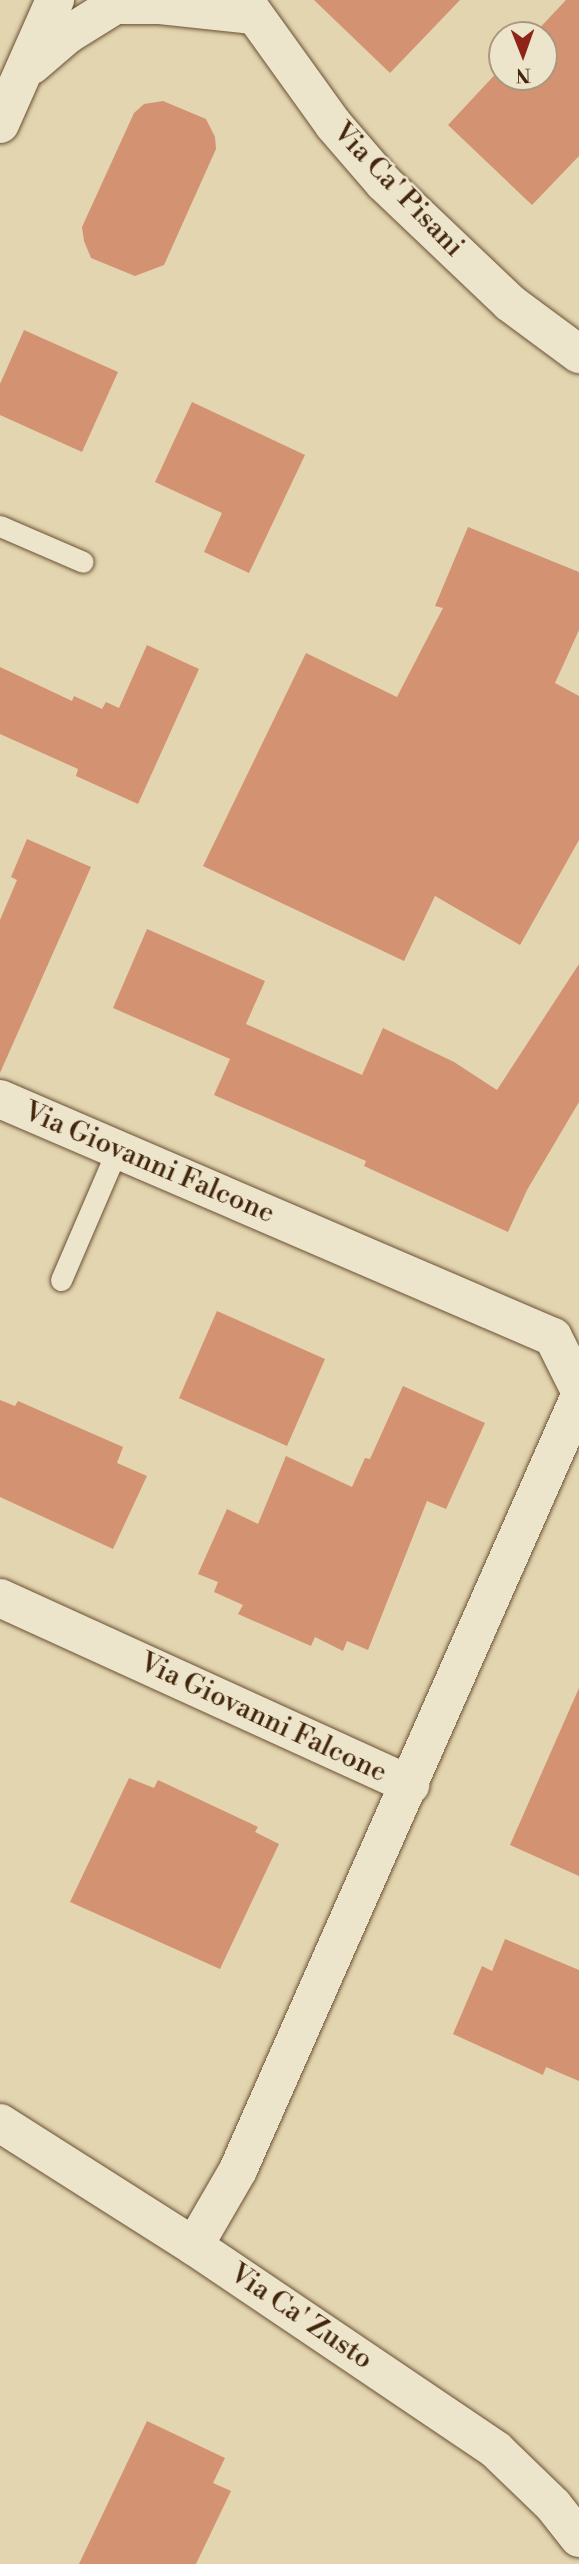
<!DOCTYPE html>
<style>
body{margin:0}
#map{position:relative;width:579px;height:2564px;overflow:hidden;background:#e3d5b0;font-family:"Libre Bodoni",serif}
div>[style]{position:absolute}
[style*='--x']{left:calc(var(--x)*1px);top:calc(var(--y)*1px);width:calc(var(--w)*1px);rotate:calc(var(--a)*1deg)}
.building>*{inset:0;background:#d39272}
.roads{filter:drop-shadow(0 0 2px #6a5134) drop-shadow(0 0 2px #6a5134)}
.lane>*{height:21px;margin:-10.5px;padding:0 10.5px;transform-origin:10.5px;border-radius:10.5px;background:#ede4cc}
.street>*{height:38px;margin:-19px;padding:0 19px;transform-origin:19px;border-radius:19px;background:#ede4cc}
.secondary>*{height:38px;margin:-19px;padding:0 19px;transform-origin:19px;border-radius:19px;background:#ede4cc}
span{translate:-50% -50%;white-space:nowrap;text-align:center;line-height:1.15;-webkit-text-stroke:5px #ede4cc;paint-order:stroke}
.street-label{font-size:28px;color:#42250a}
.north{position:absolute;left:488px;top:21px;width:70px;height:70px;box-sizing:border-box;background:#ede4cc;border:2px solid #a9987e;border-radius:50%;rotate:179deg;font-size:19px;font-weight:700;line-height:28px;text-align:center;color:#42250a}
.north::after{content:'';display:block;margin:auto;width:24px;height:32px;background:#8f2418;clip-path:polygon(50% 0,100% 100%,50% 72%,0 100%)}
</style>
<div id="map">
<div class="building">
<i style="clip-path:polygon(314px 0,460px 0,390px 73px)"></i>
<i style="clip-path:polygon(566px 0,579px 0,579px 156px,532px 205px,448px 125px,502px 67px,502px 77px,544px 77px,544px 35px,533px 35px)"></i>
<i style="clip-path:polygon(163px 101px,206px 119px,215px 137px,216px 149px,164px 265px,135px 276px,91px 258px,84px 241px,82px 227px,134px 113px,144px 104px)"></i>
<i style="clip-path:polygon(24px 330px,118px 372px,82px 452px,0 415px,0 384px)"></i>
<i style="clip-path:polygon(192px 402px,305px 455px,249px 573px,204px 552px,222px 513px,155px 482px)"></i>
<i style="clip-path:polygon(468px 527px,579px 572px,579px 630px,555px 683px,579px 696px,579px 840px,520px 945px,435px 896px,404px 961px,203px 866px,306px 653px,397px 697px,443px 608px,435px 606px)"></i>
<i style="clip-path:polygon(147px 645px,199px 669px,138px 804px,76px 776px,78px 769px,0 734px,0 667px,72px 701px,74px 696px,102px 709px,106px 702px,119px 708px)"></i>
<i style="clip-path:polygon(27px 839px,91px 867px,0 1073px,0 920px,17px 880px,11px 877px)"></i>
<i style="clip-path:polygon(147px 929px,265px 981px,246px 1024px,362px 1075px,383px 1028px,454px 1062px,497px 1090px,579px 964px,579px 1102px,527px 1190px,508px 1232px,364px 1166px,366px 1161px,214px 1095px,230px 1059px,113px 1008px)"></i>
<i style="clip-path:polygon(217px 1311px,325px 1359px,287px 1446px,179px 1398px)"></i>
<i style="clip-path:polygon(403px 1386px,485px 1423px,446px 1509px,427px 1501px,368px 1650px,347px 1641px,343px 1651px,315px 1637px,311px 1646px,238px 1614px,243px 1605px,214px 1592px,218px 1582px,198px 1574px,227px 1509px,258px 1524px,286px 1456px,352px 1487px,365px 1458px,370px 1459px)"></i>
<i style="clip-path:polygon(0 1400px,15px 1406px,18px 1401px,123px 1447px,117px 1463px,147px 1476px,113px 1549px,0 1497px)"></i>
<i style="clip-path:polygon(579px 1688px,579px 1876px,510px 1845px)"></i>
<i style="clip-path:polygon(129px 1778px,154px 1788px,158px 1780px,258px 1827px,255px 1832px,279px 1844px,220px 1969px,70px 1902px)"></i>
<i style="clip-path:polygon(505px 1939px,579px 1970px,579px 2081px,546px 2067px,543px 2075px,453px 2034px,482px 1966px,492px 1971px)"></i>
<i style="clip-path:polygon(147px 2421px,225px 2458px,213px 2483px,231px 2491px,196px 2564px,79px 2564px)"></i>
</div>
<div class="roads">
<div class="lane">
<i style="--x:0;--y:526;--w:90;--a:23.4"></i>
<i style="--x:61;--y:1280;--w:142;--a:-66.7"></i>
</div>
<div class="street">
<i style="--x:117;--y:5;--w:43;--a:0"></i>
<i style="--x:160;--y:5;--w:94;--a:6.1"></i>
<i style="--x:32;--y:65;--w:46;--a:-40.6"></i>
<i style="--x:67;--y:35;--w:66;--a:-32"></i>
<i style="--x:0;--y:124;--w:136;--a:-66.1"></i>
<i style="--x:0;--y:1099;--w:602;--a:23.29"></i>
<i style="--x:553;--y:1337;--w:58;--a:63.4"></i>
<i style="--x:0;--y:1598;--w:451;--a:24.5"></i>
<i style="--x:0;--y:2123;--w:230;--a:32.4"></i>
<i style="--x:194;--y:2246;--w:364;--a:34"></i>
<i style="--x:496;--y:2450;--w:79;--a:44"></i>
<i style="--x:553;--y:2505;--w:42;--a:51.8"></i>
<i style="--x:194;--y:2246;--w:88;--a:-59.9"></i>
<i style="--x:238;--y:2170;--w:844;--a:-66.17"></i>
</div>
<div class="secondary">
<i style="--x:244;--y:0;--w:153;--a:54.3"></i>
<i style="--x:333;--y:124;--w:78;--a:49.2"></i>
<i style="--x:384;--y:183;--w:174;--a:43.6"></i>
<i style="--x:510;--y:303;--w:86;--a:36.5"></i>
</div>
</div>
<div class="street-label">
<span style="left:398px;top:190px;rotate:46deg">Via Ca' Pisani</span>
<span style="left:149px;top:1163px;rotate:23deg">Via Giovanni Falcone</span>
<span style="left:263px;top:1718px;rotate:25deg">Via Giovanni Falcone</span>
<span style="left:301px;top:2317px;rotate:34deg">Via Ca' Zusto</span>
</div>
<div class="north">N</div>
</div>
